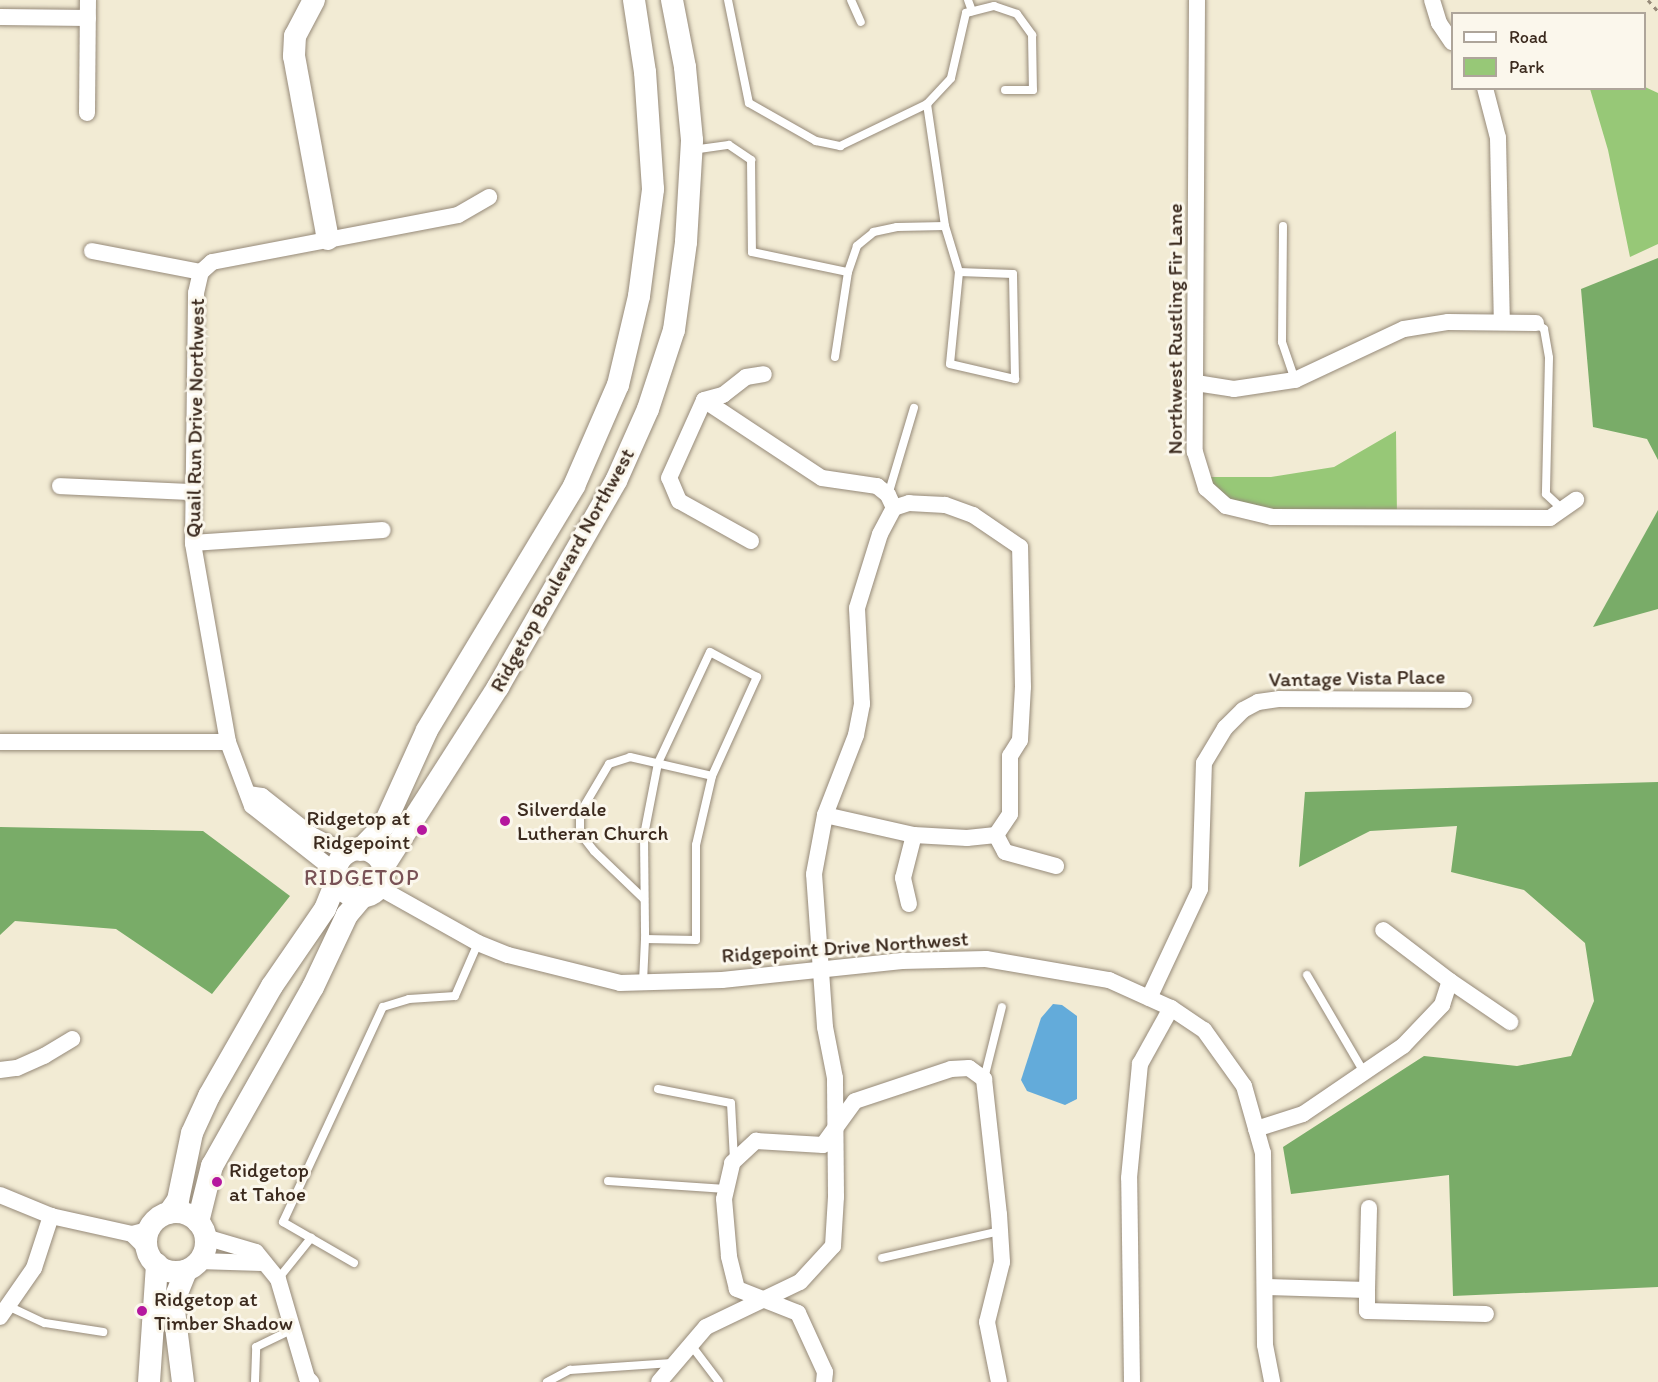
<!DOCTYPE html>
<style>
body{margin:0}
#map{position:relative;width:1658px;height:1382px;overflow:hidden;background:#f2ebd4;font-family:Itim,sans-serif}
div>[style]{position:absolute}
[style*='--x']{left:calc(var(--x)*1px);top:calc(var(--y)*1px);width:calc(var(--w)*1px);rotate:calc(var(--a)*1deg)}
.green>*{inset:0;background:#97c877}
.forest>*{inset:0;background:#79ac68}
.water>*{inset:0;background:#63abda}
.path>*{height:3px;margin-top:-1.5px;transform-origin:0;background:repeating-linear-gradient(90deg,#968a79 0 4.5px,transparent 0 9px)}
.roads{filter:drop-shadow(0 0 2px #968a79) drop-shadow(0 0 2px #968a79)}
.lane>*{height:8px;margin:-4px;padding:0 4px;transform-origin:4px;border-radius:4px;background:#fff}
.street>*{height:16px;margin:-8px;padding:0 8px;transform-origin:8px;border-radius:8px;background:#fff}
.secondary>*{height:22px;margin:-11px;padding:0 11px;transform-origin:11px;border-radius:11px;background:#fff}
.secondary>.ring{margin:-11px;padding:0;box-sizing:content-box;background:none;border:22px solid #fff;border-radius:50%}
.dots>*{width:16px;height:16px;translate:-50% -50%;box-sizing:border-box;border:3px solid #fbf7ec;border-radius:50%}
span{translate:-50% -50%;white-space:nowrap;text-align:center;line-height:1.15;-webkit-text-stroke:6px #fbf7ec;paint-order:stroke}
.street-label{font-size:21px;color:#3b2a1e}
.poi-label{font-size:21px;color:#3b2a1e}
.left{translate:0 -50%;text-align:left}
.right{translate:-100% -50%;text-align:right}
.neighbourhood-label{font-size:22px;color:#795256;letter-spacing:1.5px}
.legend{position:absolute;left:1451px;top:12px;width:195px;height:78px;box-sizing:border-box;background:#fbf7ec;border:2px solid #aea59a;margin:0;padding:8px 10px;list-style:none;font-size:18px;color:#3b2a1e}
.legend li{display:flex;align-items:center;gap:12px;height:30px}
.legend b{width:30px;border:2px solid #aea59a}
</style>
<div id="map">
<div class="green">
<i style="clip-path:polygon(1645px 87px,1658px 93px,1658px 244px,1630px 257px,1608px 150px,1590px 89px)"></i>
<i style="clip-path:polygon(1396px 431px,1397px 517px,1241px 512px,1204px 477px,1271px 477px,1334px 467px)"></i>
</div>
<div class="forest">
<i style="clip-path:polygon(1658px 258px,1658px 460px,1647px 439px,1593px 427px,1581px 289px)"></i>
<i style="clip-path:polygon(1658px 510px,1658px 609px,1593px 627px)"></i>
<i style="clip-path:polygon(1658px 782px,1658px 1287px,1453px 1296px,1449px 1175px,1291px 1194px,1283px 1147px,1424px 1056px,1517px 1066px,1571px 1056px,1594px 1001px,1585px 943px,1524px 890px,1451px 872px,1457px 826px,1370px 831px,1299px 867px,1305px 792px)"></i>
<i style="clip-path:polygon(0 827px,203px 831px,290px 896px,212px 994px,116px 929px,15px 921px,0 935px)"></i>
</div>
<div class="water">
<i style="clip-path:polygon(1053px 1004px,1062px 1005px,1077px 1016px,1077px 1099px,1065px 1105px,1027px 1091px,1021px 1080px,1041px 1018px)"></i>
</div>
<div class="path">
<i style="--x:1648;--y:0;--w:15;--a:48"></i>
</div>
<div class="roads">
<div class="lane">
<i style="--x:728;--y:0;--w:105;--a:78.5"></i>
<i style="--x:749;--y:103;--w:77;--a:29.6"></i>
<i style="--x:816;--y:141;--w:25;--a:12"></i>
<i style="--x:840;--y:146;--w:97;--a:-25.8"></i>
<i style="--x:927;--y:104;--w:123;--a:81.6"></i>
<i style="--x:945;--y:226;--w:48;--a:178.8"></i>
<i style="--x:897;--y:227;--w:24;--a:168"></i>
<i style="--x:874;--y:232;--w:22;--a:141"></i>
<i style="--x:857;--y:246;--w:28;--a:109"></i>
<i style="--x:851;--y:0;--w:24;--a:66"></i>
<i style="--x:968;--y:0;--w:12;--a:70"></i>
<i style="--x:927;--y:104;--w:35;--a:-47"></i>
<i style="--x:951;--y:78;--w:67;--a:-77"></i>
<i style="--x:966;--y:13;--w:29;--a:-14"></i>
<i style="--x:994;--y:6;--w:24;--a:19"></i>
<i style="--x:1017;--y:14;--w:26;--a:54"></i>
<i style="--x:1032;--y:35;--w:55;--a:89"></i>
<i style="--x:1033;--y:90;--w:28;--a:180"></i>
<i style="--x:692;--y:150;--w:37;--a:-8"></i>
<i style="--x:729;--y:145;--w:27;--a:34"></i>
<i style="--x:751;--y:160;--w:92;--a:89.4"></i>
<i style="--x:752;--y:252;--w:98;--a:11.8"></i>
<i style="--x:848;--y:272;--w:86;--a:98.7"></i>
<i style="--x:945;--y:226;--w:48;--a:73.1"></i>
<i style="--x:959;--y:272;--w:92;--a:95.6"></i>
<i style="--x:950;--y:364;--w:67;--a:13"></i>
<i style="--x:1015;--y:379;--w:105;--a:-91.1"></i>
<i style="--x:1013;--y:274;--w:54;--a:-177.9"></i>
<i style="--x:1283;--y:226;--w:116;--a:90.5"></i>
<i style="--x:1282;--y:342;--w:40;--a:71.1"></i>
<i style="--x:1536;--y:323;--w:10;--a:37"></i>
<i style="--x:1544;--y:329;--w:29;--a:80"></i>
<i style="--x:1549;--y:358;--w:136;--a:91.3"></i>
<i style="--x:1546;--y:494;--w:22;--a:43"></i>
<i style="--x:888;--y:495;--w:91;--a:-73.4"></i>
<i style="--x:644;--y:899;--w:69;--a:-136.2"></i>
<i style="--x:594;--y:851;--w:23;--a:-128"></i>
<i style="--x:580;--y:833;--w:20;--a:-90"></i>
<i style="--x:580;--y:813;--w:57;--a:-59.4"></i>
<i style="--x:609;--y:764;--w:22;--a:-18"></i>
<i style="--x:630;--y:757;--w:84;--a:13"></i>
<i style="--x:1307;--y:975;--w:113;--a:59.6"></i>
<i style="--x:643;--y:982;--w:43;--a:-87.3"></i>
<i style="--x:645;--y:939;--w:51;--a:1.1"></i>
<i style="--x:696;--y:940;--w:95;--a:-90"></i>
<i style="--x:696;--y:845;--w:71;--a:-76.9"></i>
<i style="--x:712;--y:776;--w:109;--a:-65.6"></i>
<i style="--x:757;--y:677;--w:53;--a:-152"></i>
<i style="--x:710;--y:652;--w:123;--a:115.1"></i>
<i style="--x:658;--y:763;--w:73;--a:101"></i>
<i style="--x:644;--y:835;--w:104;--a:89.4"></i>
<i style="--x:984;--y:1079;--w:74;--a:-76"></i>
<i style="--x:658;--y:1089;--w:74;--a:10.9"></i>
<i style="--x:731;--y:1103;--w:57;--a:87"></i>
<i style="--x:608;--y:1181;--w:118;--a:3.9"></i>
<i style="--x:882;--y:1258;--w:121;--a:-12.9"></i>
<i style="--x:354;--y:1263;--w:82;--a:-150"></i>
<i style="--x:283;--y:1222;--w:237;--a:-65.1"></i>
<i style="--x:383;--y:1007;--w:27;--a:-17"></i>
<i style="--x:409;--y:999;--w:46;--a:-3.7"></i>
<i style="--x:455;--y:996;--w:58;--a:-66.5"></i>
<i style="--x:278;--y:1279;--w:53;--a:-51.2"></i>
<i style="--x:10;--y:1307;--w:38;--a:25"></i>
<i style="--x:45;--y:1323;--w:59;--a:8.8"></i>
<i style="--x:691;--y:1345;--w:46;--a:52.9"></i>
<i style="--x:255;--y:1382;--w:35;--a:-88"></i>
<i style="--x:256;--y:1347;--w:41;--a:-25.9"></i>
<i style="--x:547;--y:1382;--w:26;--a:-28"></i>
<i style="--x:570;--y:1370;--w:102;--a:-3.9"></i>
</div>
<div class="street">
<i style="--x:1197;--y:0;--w:452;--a:90.3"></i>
<i style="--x:1195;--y:452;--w:38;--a:73"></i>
<i style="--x:1206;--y:488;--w:27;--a:42"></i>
<i style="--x:1226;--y:506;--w:47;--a:13.4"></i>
<i style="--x:1272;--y:517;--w:278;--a:0.2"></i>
<i style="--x:1550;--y:518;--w:32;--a:-35"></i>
<i style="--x:1432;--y:0;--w:24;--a:73"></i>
<i style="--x:1439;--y:23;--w:23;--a:56"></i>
<i style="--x:0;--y:17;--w:88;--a:0.7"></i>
<i style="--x:1485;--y:88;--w:52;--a:75.4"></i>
<i style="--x:1498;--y:138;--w:184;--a:88.8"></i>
<i style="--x:87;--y:113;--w:113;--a:-89.5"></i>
<i style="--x:92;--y:251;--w:111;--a:10.9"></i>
<i style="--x:1196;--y:383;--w:38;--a:9"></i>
<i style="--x:1234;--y:389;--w:62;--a:-8.4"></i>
<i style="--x:1295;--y:380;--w:120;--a:-25.1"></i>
<i style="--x:1404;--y:329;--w:45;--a:-9"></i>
<i style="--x:1448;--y:322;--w:88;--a:0.7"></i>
<i style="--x:704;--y:400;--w:141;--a:33.5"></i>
<i style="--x:822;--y:478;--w:56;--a:8.3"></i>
<i style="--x:877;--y:486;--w:14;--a:39"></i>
<i style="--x:888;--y:495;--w:14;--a:65"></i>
<i style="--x:60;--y:486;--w:133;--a:2.6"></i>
<i style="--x:751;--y:541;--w:82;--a:-150.9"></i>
<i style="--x:679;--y:501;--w:25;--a:-113"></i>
<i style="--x:669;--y:478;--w:85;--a:-65.8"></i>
<i style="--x:704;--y:400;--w:20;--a:-15"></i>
<i style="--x:723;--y:395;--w:29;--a:-38"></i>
<i style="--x:746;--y:377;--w:18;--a:-9"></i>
<i style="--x:193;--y:543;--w:190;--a:-3.9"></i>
<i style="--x:0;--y:742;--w:228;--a:0"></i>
<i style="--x:248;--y:794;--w:14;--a:8"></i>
<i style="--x:262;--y:796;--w:61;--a:38.4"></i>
<i style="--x:310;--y:834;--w:42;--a:27.2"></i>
<i style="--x:825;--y:815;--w:91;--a:12.7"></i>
<i style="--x:914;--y:835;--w:53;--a:3.2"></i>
<i style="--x:967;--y:838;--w:29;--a:-6"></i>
<i style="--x:996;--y:835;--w:25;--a:-56"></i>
<i style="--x:1010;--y:814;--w:58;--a:-90"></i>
<i style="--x:1010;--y:756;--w:19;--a:-58"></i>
<i style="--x:1020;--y:740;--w:53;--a:-86.8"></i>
<i style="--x:1023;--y:687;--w:140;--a:-91.2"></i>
<i style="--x:1020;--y:547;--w:57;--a:-145.8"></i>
<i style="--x:973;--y:515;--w:30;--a:-160"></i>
<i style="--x:945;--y:505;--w:36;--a:-177"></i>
<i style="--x:909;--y:503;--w:16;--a:162"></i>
<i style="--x:996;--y:835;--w:19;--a:62"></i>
<i style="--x:1005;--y:852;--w:53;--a:15.4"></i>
<i style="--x:336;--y:872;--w:107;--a:-141.8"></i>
<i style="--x:252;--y:806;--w:68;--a:-110.6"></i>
<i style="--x:228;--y:742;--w:202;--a:-100"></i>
<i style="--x:193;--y:543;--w:250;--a:-89.3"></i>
<i style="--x:196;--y:293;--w:22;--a:-77"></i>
<i style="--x:201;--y:272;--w:15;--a:-42"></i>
<i style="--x:212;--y:262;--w:250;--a:-10.8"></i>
<i style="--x:458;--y:215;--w:36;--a:-30"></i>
<i style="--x:380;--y:888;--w:112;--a:29.3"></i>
<i style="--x:478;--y:943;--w:32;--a:22"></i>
<i style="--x:508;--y:955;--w:115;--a:14"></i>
<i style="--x:620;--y:983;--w:102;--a:-1.7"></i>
<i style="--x:722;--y:980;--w:181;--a:-6"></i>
<i style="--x:902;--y:961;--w:84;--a:-1.4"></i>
<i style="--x:986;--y:959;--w:125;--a:9.7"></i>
<i style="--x:1109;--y:980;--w:68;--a:24.3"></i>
<i style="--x:1171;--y:1008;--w:40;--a:34"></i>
<i style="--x:1204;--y:1030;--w:69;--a:54.5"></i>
<i style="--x:1244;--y:1086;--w:70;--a:74.2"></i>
<i style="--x:1263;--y:1153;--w:192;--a:89.4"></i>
<i style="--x:1265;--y:1345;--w:38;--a:79"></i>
<i style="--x:909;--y:904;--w:27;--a:-103"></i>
<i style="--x:903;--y:878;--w:44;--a:-75.7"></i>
<i style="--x:1450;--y:981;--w:73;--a:34.3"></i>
<i style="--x:1149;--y:998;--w:120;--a:-64.9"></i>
<i style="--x:1200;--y:889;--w:126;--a:-88.2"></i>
<i style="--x:1204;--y:763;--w:41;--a:-59"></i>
<i style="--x:1225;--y:728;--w:25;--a:-45"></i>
<i style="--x:1243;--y:710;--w:17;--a:-28"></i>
<i style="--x:1258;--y:702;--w:22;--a:-8"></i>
<i style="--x:1280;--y:699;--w:184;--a:0.3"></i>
<i style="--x:0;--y:1070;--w:17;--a:-7"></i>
<i style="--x:17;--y:1068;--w:30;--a:-24"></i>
<i style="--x:44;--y:1056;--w:33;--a:-31"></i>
<i style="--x:1256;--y:1129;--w:49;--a:-17.7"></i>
<i style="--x:1303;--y:1114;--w:121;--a:-34.2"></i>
<i style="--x:1403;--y:1046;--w:57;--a:-46.4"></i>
<i style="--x:1442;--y:1005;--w:25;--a:-72"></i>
<i style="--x:1450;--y:981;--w:84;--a:-142.7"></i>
<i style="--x:0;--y:1195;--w:55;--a:22.4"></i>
<i style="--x:51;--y:1216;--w:83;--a:12.5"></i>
<i style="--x:132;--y:1234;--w:16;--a:-14"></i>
<i style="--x:132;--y:1234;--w:21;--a:45"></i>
<i style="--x:205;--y:1237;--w:53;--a:16.4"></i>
<i style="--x:256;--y:1252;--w:35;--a:51"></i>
<i style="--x:278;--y:1279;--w:103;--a:73.7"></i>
<i style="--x:307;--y:1378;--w:6;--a:45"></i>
<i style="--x:198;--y:1261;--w:64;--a:1.8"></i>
<i style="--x:1267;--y:1287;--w:100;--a:1.7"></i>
<i style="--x:1367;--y:1290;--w:21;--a:90"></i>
<i style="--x:1367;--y:1311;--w:119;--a:1.4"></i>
<i style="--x:1367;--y:1290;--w:82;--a:-88.6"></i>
<i style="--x:0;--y:1317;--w:60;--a:-55.2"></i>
<i style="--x:34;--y:1268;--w:55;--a:-71.9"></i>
<i style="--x:659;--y:1382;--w:72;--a:-49.5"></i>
<i style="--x:706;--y:1327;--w:104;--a:-25.6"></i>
<i style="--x:800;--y:1282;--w:49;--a:-47.5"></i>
<i style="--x:833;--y:1246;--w:49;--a:-86.5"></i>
<i style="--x:836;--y:1197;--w:119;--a:-90.5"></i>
<i style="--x:835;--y:1078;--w:52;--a:-101.1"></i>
<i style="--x:825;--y:1027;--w:153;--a:-94.1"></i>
<i style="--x:814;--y:874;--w:60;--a:-79.4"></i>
<i style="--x:825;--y:815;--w:86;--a:-68.8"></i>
<i style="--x:856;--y:735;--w:32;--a:-79"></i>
<i style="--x:862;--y:704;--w:96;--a:-93"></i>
<i style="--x:857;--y:608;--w:77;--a:-72.7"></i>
<i style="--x:880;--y:534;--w:30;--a:-62"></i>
<i style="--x:824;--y:1382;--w:10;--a:-84"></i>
<i style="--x:825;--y:1372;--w:65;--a:-114.6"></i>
<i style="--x:798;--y:1313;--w:66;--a:-158.5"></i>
<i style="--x:737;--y:1289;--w:34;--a:-104"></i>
<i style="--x:729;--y:1256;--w:57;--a:-95"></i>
<i style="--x:724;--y:1199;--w:37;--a:-77"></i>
<i style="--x:732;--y:1163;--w:33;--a:-43"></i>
<i style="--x:756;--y:1141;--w:67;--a:3.4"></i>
<i style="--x:823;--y:1145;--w:54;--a:-54"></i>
<i style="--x:855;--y:1101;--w:101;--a:-18.4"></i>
<i style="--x:951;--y:1069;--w:18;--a:-3"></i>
<i style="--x:969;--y:1068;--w:19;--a:36"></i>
<i style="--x:984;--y:1079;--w:136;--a:83.7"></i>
<i style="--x:999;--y:1214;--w:48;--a:86.4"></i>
<i style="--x:1002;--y:1262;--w:62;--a:104"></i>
<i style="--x:987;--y:1322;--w:61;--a:78.7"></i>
<i style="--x:1132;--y:1382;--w:204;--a:-90.8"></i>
<i style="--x:1129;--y:1178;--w:115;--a:-84.5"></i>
<i style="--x:1140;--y:1064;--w:64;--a:-61"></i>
</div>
<div class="secondary">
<i style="--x:314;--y:0;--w:41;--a:117.8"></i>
<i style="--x:295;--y:36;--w:20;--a:93"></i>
<i style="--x:294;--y:56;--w:186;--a:79.5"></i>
<i class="ring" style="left:336px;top:849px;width:26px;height:26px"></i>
<i style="--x:360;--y:850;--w:35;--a:-46"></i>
<i style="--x:384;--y:825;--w:104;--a:-65.6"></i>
<i style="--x:427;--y:730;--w:285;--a:-58.9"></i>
<i style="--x:574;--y:486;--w:110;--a:-66.5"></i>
<i style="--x:618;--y:385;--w:91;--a:-76.7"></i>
<i style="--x:639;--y:296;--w:108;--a:-82.5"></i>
<i style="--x:653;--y:189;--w:117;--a:-93.9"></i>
<i style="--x:645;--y:72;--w:73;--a:-98.7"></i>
<i style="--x:383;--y:867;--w:214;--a:-57.4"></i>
<i style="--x:498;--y:687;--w:237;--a:-60.2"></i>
<i style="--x:616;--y:481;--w:79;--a:-66"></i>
<i style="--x:648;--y:409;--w:83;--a:-71.8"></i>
<i style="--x:674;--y:330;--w:89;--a:-82.2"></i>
<i style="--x:686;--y:242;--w:102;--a:-86.6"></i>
<i style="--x:692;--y:140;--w:73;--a:-95.5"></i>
<i style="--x:685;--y:67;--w:68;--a:-101"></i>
<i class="ring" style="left:146px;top:1212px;width:38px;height:38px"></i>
<i style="--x:169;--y:1213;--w:16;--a:-55"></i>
<i style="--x:178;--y:1200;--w:68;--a:-78.2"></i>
<i style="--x:192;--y:1133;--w:41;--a:-65.3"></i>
<i style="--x:209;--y:1096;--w:127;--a:-60.2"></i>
<i style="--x:272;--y:986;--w:93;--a:-55.5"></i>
<i style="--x:325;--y:909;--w:31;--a:-68"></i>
<i style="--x:198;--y:1222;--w:58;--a:-76"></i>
<i style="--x:212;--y:1166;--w:206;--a:-60.6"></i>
<i style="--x:313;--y:987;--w:80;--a:-64.7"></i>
<i style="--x:347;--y:915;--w:23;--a:-50"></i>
<i style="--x:149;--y:1382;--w:118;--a:-86.1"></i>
<i style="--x:183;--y:1382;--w:80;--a:-97.2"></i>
<i style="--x:173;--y:1303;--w:35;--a:-68"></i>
</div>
</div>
<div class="dots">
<i style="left:505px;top:821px;background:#b5179e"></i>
<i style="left:422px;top:830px;background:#b5179e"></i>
<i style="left:217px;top:1182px;background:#b5179e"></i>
<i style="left:142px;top:1311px;background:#b5179e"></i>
</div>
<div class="street-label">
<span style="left:1175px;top:329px;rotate:-90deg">Northwest Rustling Fir Lane</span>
<span style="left:195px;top:418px;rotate:-89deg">Quail Run Drive Northwest</span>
<span style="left:562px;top:570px;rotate:-61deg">Ridgetop Boulevard Northwest</span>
<span style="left:1357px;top:678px;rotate:-1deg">Vantage Vista Place</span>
<span style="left:845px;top:947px;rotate:-4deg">Ridgepoint Drive Northwest</span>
</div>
<div class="poi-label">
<span class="left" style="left:517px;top:821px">Silverdale<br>Lutheran Church</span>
<span class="right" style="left:410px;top:830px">Ridgetop at<br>Ridgepoint</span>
<span class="left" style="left:229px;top:1182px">Ridgetop<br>at Tahoe</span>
<span class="left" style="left:154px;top:1311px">Ridgetop at<br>Timber Shadow</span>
</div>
<div class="neighbourhood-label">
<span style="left:362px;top:878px">RIDGETOP</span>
</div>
<ul class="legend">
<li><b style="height:8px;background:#fff"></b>Road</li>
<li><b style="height:16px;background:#97c877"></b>Park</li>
</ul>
</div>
